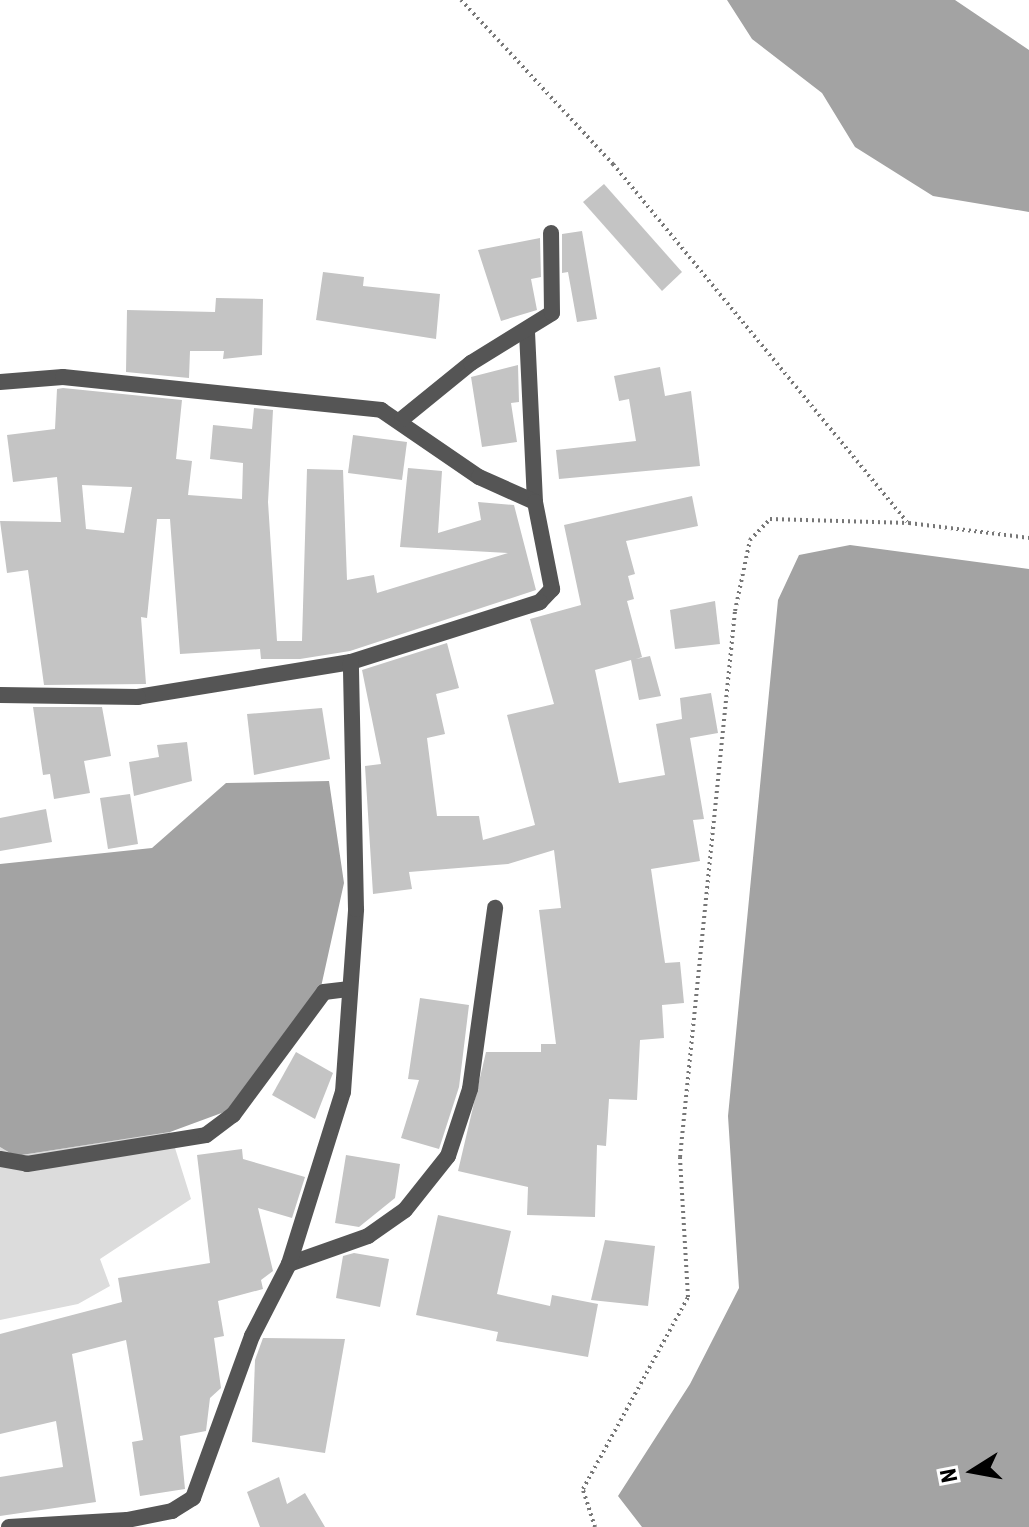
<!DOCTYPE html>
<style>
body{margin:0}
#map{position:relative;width:1029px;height:1527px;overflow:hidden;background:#fff;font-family:"Roboto Condensed",sans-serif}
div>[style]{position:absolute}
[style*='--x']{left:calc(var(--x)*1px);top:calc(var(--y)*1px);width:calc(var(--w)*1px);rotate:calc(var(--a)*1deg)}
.green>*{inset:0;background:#dcdcdc}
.water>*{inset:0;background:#a3a3a3}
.building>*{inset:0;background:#c4c4c4}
.path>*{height:4px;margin-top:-2px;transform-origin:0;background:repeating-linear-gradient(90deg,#777 0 2px,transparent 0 6px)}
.street>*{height:16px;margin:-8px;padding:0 8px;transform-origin:8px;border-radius:8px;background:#555}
span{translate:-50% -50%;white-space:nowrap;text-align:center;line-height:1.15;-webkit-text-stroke:6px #fff;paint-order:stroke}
.north{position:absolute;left:933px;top:1431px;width:80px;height:80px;-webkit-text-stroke:6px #fff;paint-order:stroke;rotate:259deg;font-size:22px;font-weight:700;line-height:32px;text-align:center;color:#000}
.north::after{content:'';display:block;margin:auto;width:28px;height:36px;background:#000;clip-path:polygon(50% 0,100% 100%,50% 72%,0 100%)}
</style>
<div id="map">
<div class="green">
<i style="clip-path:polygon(170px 1132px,191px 1199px,100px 1259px,110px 1286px,78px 1304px,0 1320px,0 1147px,15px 1156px)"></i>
</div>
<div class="water">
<i style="clip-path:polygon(727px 0,955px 0,1029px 50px,1029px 212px,933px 196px,855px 147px,822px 93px,752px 39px)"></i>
<i style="clip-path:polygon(850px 545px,1029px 569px,1029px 1527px,642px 1527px,618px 1496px,690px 1384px,739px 1288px,728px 1116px,778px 600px,799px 555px)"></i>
<i style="clip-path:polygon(329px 781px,344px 883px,321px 987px,227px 1111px,170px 1132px,15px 1156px,0 1147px,0 864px,152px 848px,226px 783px)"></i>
</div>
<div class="building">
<i style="clip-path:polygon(604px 184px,682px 272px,662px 291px,583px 202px)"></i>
<i style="clip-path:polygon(582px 231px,597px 319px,577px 322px,568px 272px,562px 273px,562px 234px)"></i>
<i style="clip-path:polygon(540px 238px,541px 277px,531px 279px,537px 310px,501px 321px,478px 250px)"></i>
<i style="clip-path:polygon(323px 272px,364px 277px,363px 286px,440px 294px,436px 339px,316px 320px)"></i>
<i style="clip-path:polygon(216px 298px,263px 299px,262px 355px,223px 359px,224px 351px,190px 351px,189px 378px,126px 372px,127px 310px,215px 312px)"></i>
<i style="clip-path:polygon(518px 365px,519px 402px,511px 403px,517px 442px,482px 447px,471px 377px)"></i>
<i style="clip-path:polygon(660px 367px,665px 396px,691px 391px,700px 466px,559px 479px,556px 450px,636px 441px,629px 399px,619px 401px,614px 376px)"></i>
<i style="clip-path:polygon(evenodd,63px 388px,182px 400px,176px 459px,192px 461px,188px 495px,242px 499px,243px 463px,210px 459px,213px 425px,252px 429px,254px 408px,273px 410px,268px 502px,277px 641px,302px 641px,307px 469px,343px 470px,347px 580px,374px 575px,377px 593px,508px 553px,400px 547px,408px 468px,442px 471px,438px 533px,481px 520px,478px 502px,514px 505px,536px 590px,350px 651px,300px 659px,261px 659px,260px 649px,180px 654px,170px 519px,157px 519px,147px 618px,141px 617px,146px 684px,44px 685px,28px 570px,7px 573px,0 521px,61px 522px,57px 477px,13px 482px,7px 435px,55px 429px,57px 389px,63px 388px,82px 485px,132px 487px,124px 533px,86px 529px,82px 485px)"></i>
<i style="clip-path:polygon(353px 435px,407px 442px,402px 480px,348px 473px)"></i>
<i style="clip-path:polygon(692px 496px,698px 526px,626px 541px,635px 574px,628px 576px,634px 599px,627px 601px,642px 657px,636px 659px,650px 656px,661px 696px,639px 700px,631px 660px,595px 670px,619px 783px,665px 775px,656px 724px,682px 719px,680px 698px,711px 693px,718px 733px,690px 738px,704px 819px,693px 820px,700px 861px,651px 869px,665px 963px,680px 962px,684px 1003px,662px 1005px,664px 1038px,640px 1040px,637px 1100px,609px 1099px,606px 1146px,597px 1145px,595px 1217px,527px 1215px,528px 1187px,458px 1171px,486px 1052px,541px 1052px,541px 1044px,556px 1044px,539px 910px,561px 908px,554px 850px,508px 864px,409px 872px,412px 889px,373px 894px,365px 766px,381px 764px,362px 670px,447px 643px,459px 688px,436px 694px,445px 734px,427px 738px,437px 816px,479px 816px,483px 840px,535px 825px,507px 715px,554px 704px,530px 619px,581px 605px,564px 525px)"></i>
<i style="clip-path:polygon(715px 601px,720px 644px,675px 649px,670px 610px)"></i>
<i style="clip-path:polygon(33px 707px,102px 707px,111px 756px,84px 761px,90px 793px,54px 799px,50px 774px,43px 775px)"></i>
<i style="clip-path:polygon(322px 708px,330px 759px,254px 775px,247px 714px)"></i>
<i style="clip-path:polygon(187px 742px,192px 781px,134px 796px,129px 762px,159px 757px,157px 745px)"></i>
<i style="clip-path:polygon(130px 794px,138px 844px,108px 849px,100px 798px)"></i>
<i style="clip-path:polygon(46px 809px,52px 842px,0 851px,0 818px)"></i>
<i style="clip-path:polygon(420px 998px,469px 1005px,459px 1087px,439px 1149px,401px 1138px,419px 1080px,408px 1079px)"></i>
<i style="clip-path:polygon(296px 1052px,333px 1073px,315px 1119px,272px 1095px)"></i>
<i style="clip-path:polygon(242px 1149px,243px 1159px,305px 1177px,292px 1218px,258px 1208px,273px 1271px,261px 1280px,263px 1289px,218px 1301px,224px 1336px,214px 1338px,221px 1388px,210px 1398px,206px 1431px,180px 1436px,185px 1489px,140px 1496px,132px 1442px,143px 1440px,126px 1340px,72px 1354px,96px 1502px,0 1516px,0 1477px,63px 1467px,56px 1421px,0 1434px,0 1334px,122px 1302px,118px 1278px,210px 1263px,197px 1155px)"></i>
<i style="clip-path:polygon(346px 1155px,400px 1164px,395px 1198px,359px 1227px,335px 1223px)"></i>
<i style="clip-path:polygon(438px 1215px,511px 1231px,497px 1294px,550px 1306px,552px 1295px,598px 1304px,588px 1357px,496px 1341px,498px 1332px,416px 1315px)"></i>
<i style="clip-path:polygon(605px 1240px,655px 1246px,648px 1306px,591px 1300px)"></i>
<i style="clip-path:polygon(354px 1253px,389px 1259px,380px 1307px,336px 1298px,343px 1256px)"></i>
<i style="clip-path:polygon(263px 1338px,345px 1339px,325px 1453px,252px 1442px,255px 1360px)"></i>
<i style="clip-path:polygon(279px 1477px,287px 1504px,305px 1493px,325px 1527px,260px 1527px,247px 1492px)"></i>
</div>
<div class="path">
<i style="--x:461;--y:0;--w:224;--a:47.2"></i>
<i style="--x:613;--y:164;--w:463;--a:50.6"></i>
<i style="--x:595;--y:1527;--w:40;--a:-108"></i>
<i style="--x:583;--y:1489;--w:219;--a:-61.3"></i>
<i style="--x:688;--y:1297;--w:140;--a:-93.3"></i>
<i style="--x:680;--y:1157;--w:549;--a:-84.25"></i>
<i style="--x:735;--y:611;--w:73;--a:-78.1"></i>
<i style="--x:750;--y:540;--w:29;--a:-46"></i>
<i style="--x:770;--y:519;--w:139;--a:1.6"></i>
<i style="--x:909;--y:523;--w:121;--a:7.1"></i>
</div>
<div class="street">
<i style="--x:527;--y:332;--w:170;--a:87.3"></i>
<i style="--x:0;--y:382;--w:63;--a:-4.5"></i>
<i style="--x:63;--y:377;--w:320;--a:5.9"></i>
<i style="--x:381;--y:410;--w:119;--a:34.4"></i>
<i style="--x:479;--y:477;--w:61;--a:24.1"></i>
<i style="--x:535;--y:502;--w:89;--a:78.9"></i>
<i style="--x:552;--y:589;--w:18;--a:133"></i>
<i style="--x:540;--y:602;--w:198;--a:162.4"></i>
<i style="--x:351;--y:662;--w:216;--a:170.7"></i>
<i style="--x:138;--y:697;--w:138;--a:-179.2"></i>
<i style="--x:402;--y:419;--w:89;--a:-39.1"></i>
<i style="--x:471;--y:363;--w:95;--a:-31.7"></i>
<i style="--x:552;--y:313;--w:80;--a:-90.7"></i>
<i style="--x:0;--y:1159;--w:27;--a:10"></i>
<i style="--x:27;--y:1164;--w:181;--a:-9.2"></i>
<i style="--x:206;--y:1135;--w:34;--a:-37"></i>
<i style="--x:233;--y:1115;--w:153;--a:-53.5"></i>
<i style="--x:324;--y:992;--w:26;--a:-7"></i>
<i style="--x:289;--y:1264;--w:84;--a:-19.5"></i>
<i style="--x:368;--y:1236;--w:45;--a:-35.1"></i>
<i style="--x:405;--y:1210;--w:69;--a:-51.5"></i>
<i style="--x:448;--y:1156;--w:71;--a:-71.8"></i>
<i style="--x:470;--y:1089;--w:183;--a:-82.1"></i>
<i style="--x:9;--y:1527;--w:118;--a:-3.4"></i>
<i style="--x:127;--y:1520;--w:46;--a:-11.3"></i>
<i style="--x:172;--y:1511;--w:25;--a:-32"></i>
<i style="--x:193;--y:1498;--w:172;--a:-70"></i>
<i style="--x:252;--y:1336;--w:81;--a:-62.8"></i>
<i style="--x:289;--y:1264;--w:180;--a:-72.6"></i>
<i style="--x:343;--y:1092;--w:183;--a:-85.9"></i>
<i style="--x:356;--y:909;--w:247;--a:-91.2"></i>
</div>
<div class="north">N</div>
</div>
